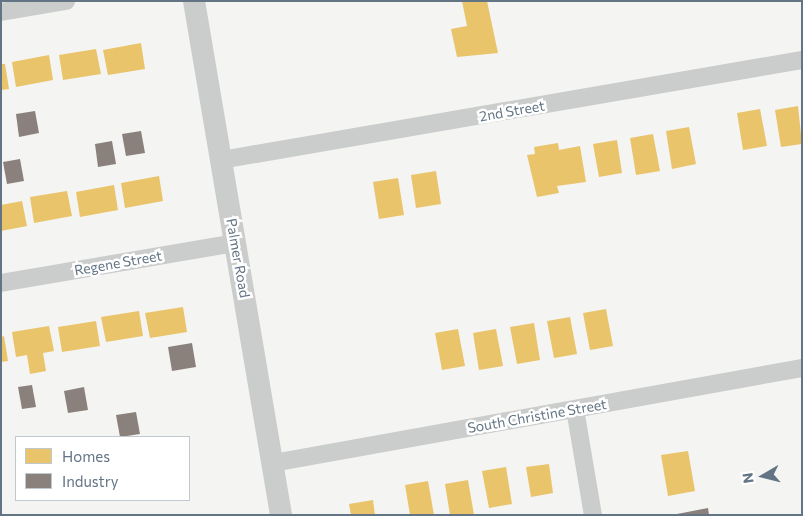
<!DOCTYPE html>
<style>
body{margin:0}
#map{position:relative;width:803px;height:516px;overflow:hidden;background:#f4f4f2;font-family:Commissioner,sans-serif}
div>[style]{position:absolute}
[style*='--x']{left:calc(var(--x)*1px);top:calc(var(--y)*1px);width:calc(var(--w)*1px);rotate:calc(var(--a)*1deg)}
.homes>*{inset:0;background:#e9c46a}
.industry>*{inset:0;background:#8a817c}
.minor>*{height:18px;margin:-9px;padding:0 9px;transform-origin:9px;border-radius:9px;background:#cbcdcd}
.tertiary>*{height:22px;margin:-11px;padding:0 11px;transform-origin:11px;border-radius:11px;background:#cbcdcd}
span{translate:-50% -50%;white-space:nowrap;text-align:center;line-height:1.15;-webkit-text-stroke:5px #fff;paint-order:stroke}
.street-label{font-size:14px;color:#637584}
.frame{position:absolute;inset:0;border:2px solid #637584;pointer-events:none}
.legend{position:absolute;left:15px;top:436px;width:175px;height:65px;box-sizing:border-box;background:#fff;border:1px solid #c1c8ce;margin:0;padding:6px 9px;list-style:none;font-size:15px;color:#637584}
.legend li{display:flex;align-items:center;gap:10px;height:25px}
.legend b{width:25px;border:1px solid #c1c8ce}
.north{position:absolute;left:738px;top:451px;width:50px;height:50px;-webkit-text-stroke:4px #fff;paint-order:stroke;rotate:262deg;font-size:14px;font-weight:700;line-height:20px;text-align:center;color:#637584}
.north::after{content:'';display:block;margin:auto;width:18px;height:22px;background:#637584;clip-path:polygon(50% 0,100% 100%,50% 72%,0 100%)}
</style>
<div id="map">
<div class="homes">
<i style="clip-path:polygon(462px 1px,487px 1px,498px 53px,457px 57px,451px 29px,467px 26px)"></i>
<i style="clip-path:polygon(141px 43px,145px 69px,108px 75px,103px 50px)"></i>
<i style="clip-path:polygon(96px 49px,101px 74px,63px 80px,59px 55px)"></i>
<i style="clip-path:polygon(49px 55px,53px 80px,16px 87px,12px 62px)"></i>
<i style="clip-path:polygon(1px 64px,5px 64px,9px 89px,1px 90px)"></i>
<i style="clip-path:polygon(798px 106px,802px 144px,781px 147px,775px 110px)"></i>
<i style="clip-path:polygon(760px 109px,767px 146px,743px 150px,737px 113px)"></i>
<i style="clip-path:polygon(689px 127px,696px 164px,672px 169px,666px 131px)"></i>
<i style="clip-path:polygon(653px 134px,660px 171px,636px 175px,630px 138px)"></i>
<i style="clip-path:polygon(617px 140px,622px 173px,599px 177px,593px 144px)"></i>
<i style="clip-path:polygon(558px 143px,559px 150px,580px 146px,586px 182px,557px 186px,559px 193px,537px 197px,527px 155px,535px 154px,534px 147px)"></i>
<i style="clip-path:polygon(436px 171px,441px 204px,416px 208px,411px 175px)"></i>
<i style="clip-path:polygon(159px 176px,163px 201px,125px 208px,121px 183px)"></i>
<i style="clip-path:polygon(398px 178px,404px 215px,379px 219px,373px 182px)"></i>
<i style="clip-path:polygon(114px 185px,118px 210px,80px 217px,76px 192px)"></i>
<i style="clip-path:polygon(67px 191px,72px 216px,34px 223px,30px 197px)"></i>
<i style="clip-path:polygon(22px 201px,27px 226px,1px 231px,1px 205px)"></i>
<i style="clip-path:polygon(183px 307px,187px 332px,150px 338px,145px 313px)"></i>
<i style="clip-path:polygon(606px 309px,613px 346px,590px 350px,583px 313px)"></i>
<i style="clip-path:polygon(139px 311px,143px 336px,106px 342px,101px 317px)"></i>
<i style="clip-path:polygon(570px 317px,577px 354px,554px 358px,547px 321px)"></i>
<i style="clip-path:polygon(96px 321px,100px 346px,62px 352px,58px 327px)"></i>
<i style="clip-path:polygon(534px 323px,540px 360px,517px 364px,510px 327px)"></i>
<i style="clip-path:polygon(49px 326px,54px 351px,43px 353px,46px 371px,30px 374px,27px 355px,16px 357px,12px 332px)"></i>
<i style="clip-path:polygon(458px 329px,465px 366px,442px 370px,435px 333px)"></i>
<i style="clip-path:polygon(496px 329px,503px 366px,479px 370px,473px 333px)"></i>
<i style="clip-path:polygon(4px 336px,8px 361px,1px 362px,1px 337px)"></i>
<i style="clip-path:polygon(688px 451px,695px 491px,668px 496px,661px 455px)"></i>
<i style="clip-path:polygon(549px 464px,553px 493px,531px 497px,526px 467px)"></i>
<i style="clip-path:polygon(506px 467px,512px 504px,489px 508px,482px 471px)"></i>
<i style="clip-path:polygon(468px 480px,474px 515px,450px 515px,445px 484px)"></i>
<i style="clip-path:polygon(428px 481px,434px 515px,410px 515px,405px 485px)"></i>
<i style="clip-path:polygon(373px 500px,375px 515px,351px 515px,349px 504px)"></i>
</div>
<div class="industry">
<i style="clip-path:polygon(35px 111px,39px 133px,19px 137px,16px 114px)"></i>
<i style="clip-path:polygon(141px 131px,145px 153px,126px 156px,122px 134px)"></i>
<i style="clip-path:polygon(112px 141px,116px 164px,98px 167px,95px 144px)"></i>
<i style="clip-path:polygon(20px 159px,24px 181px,7px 184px,3px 162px)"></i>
<i style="clip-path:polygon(192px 343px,196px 367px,172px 371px,168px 347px)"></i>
<i style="clip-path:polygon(32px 385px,36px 407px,22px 409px,18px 387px)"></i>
<i style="clip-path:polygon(84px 387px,88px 410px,68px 413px,64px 391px)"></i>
<i style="clip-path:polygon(136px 412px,140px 434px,120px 437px,116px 415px)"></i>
<i style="clip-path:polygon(708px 508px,709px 515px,677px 515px,677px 514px)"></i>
</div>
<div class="minor">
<i style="--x:1;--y:12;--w:66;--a:-9.6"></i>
<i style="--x:221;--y:160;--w:590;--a:-9.77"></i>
<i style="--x:1;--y:283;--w:237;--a:-9.7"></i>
<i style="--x:575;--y:409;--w:108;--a:80.4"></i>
<i style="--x:273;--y:463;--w:537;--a:-10.18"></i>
</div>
<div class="tertiary">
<i style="--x:194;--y:1;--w:521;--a:80.39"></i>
</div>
<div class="street-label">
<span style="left:512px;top:111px;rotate:-10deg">2nd Street</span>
<span style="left:238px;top:258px;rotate:80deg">Palmer Road</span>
<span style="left:118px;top:263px;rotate:-10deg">Regene Street</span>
<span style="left:537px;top:416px;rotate:-10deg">South Christine Street</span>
</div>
<div class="frame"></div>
<ul class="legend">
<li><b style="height:14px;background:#e9c46a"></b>Homes</li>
<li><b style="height:14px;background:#8a817c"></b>Industry</li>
</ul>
<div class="north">N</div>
</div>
